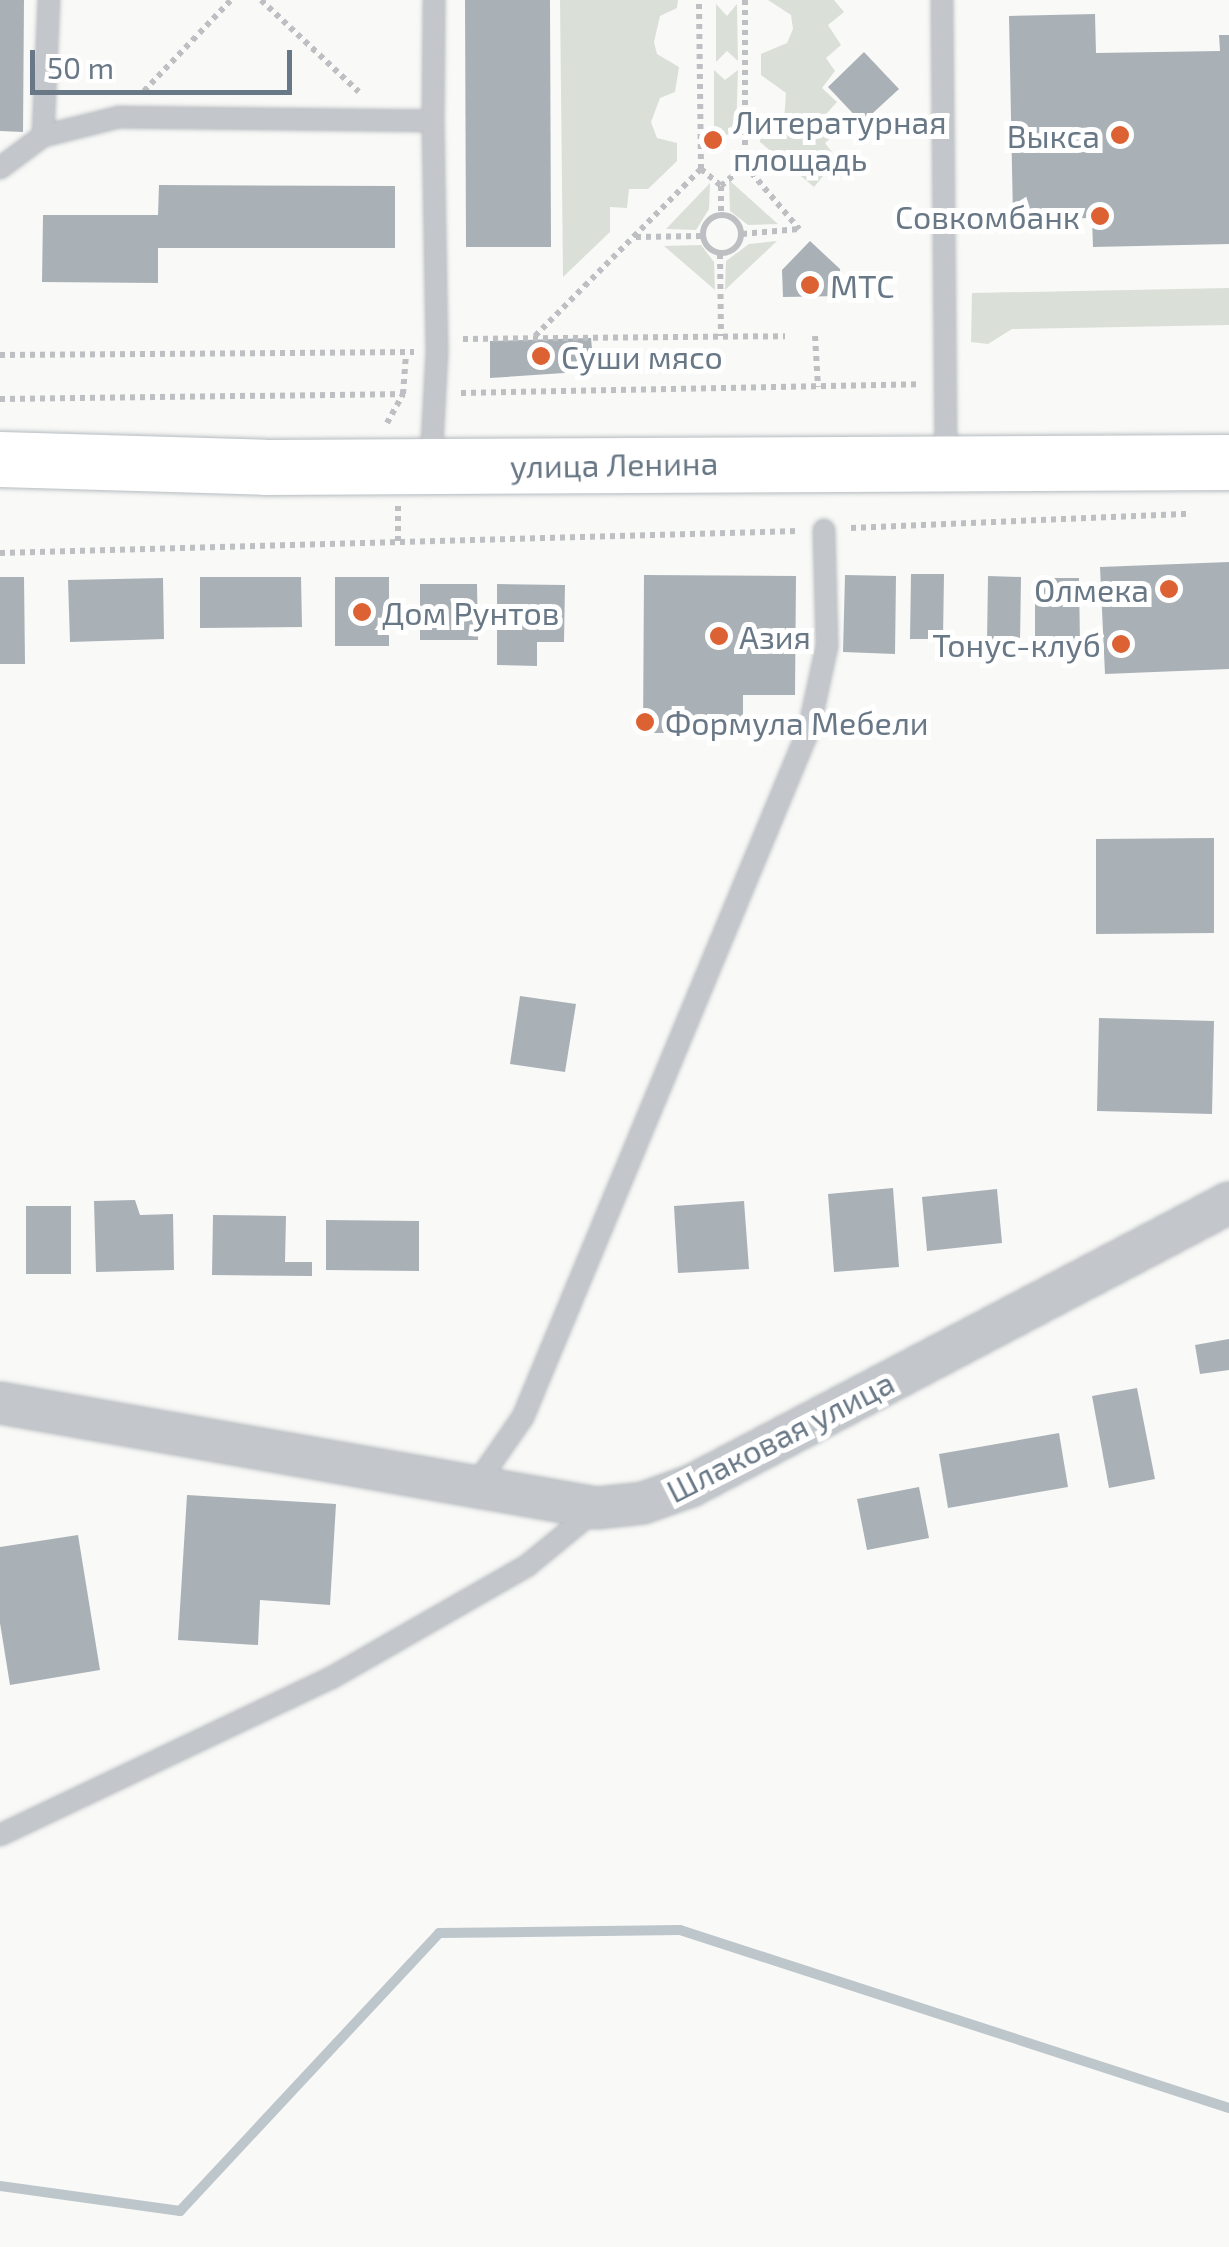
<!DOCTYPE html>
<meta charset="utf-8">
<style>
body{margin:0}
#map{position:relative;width:1229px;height:2247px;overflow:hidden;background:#f9f9f7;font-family:"Exo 2",sans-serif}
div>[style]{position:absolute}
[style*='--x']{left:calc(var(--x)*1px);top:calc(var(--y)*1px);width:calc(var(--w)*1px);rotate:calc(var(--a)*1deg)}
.green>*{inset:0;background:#dae0d8}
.stream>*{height:10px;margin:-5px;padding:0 5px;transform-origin:5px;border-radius:5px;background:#bdc6cb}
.building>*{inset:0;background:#a9b1b7}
.path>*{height:6px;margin-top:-3px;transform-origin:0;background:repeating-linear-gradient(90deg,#bdbfc2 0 5px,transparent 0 10px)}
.path>.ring{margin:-3px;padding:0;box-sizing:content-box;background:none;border:6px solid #bdbfc2;border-radius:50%}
.roads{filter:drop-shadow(0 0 2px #b7bcc0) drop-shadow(0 0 2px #b7bcc0)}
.lane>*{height:20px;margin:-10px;padding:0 10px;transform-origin:10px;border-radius:10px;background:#c3c6ca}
.street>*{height:40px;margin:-20px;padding:0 20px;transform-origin:20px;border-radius:20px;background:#c3c6ca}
.secondary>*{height:55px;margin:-27.5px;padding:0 27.5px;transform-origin:27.5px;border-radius:27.5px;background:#fff}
.dots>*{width:28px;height:28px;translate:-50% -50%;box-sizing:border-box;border:5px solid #fff;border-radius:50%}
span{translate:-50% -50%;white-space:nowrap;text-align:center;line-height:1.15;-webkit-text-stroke:10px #fff;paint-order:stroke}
.poi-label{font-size:32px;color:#697886}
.left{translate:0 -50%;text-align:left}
.right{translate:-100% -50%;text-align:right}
.street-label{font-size:32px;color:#697886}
.scale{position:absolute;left:30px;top:50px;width:262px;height:45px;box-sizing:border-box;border:5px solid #697886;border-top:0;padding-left:12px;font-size:30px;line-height:35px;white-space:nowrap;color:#697886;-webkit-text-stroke:8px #fff;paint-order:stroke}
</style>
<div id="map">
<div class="green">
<i style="clip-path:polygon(560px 0,678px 0,677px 8px,660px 16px,654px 42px,657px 54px,679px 67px,675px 92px,660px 98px,651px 122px,657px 138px,677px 143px,677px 161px,648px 189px,629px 189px,627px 208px,610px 207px,610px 232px,563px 277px)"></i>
<i style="clip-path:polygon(768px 0,834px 0,844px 12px,828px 25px,841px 45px,826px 58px,835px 71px,822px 88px,837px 102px,826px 114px,840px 130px,825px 143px,837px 159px,814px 187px,760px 142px,761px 132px,784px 121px,786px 93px,761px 75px,761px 54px,787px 43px,793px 29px,791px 15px)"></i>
<i style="clip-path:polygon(716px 4px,727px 16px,737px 4px,738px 61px,727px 51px,716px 62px)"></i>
<i style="clip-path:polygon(714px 70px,725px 80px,738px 70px,736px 135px,714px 134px)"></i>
<i style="clip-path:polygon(729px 180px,778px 224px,748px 225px,730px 211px)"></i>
<i style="clip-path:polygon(710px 183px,709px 209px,696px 230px,666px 229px)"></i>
<i style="clip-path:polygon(777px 241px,725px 290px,726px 261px,749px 244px)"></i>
<i style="clip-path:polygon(701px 245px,714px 262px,715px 290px,664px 246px)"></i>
<i style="clip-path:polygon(1229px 288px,1229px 325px,1012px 329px,988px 344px,971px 342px,972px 293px)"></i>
</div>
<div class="stream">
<i style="--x:0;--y:2186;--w:182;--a:7.9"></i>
<i style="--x:180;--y:2211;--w:380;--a:-47"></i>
<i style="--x:439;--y:1933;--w:241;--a:-0.7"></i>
<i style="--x:680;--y:1930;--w:577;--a:17.96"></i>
</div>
<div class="building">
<i style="clip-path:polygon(0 0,24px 0,23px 132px,0 131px)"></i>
<i style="clip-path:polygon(465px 0,550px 0,551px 247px,466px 247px)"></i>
<i style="clip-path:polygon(1095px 14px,1096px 53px,1220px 51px,1219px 35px,1229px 35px,1229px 244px,1093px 247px,1092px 218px,1013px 219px,1009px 16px)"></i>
<i style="clip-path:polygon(864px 52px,899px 89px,862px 123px,828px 87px)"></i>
<i style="clip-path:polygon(159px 185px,395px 186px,395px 248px,158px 248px,158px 283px,42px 282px,43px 215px,158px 215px)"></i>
<i style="clip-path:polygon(810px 241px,840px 269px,841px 296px,783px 297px,782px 270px)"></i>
<i style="clip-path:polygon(591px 338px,594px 371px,490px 378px,490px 341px)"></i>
<i style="clip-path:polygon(1229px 562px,1229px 669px,1105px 674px,1100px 567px)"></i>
<i style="clip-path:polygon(911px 574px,944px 574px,943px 639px,910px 639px)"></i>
<i style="clip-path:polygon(644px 575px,796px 576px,795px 695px,743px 695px,743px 733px,643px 733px)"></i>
<i style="clip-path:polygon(845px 575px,896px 576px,895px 654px,843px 652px)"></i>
<i style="clip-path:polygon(988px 576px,1021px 577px,1020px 642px,987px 642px)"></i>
<i style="clip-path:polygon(0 577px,24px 577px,25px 664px,0 664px)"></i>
<i style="clip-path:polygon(200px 577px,301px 577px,302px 627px,200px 628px)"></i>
<i style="clip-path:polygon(335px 577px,389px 577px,389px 646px,335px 646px)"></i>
<i style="clip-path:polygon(163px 578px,164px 639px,70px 642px,68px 580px)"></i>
<i style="clip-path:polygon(1035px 578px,1079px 578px,1080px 645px,1035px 645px)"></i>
<i style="clip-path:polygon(420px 584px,477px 584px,478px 640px,420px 640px)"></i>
<i style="clip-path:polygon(497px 584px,565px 585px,564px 642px,537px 642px,537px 666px,497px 665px)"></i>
<i style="clip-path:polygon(1214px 838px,1214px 933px,1096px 934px,1096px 839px)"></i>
<i style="clip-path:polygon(520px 996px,576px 1004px,565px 1072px,510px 1064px)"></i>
<i style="clip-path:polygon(1099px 1018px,1214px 1021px,1212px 1114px,1097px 1111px)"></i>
<i style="clip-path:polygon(893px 1188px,899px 1267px,834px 1272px,828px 1194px)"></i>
<i style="clip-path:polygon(997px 1189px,1002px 1243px,927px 1251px,922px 1197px)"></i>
<i style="clip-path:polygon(135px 1200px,140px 1215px,173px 1214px,174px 1270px,96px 1272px,94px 1201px)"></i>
<i style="clip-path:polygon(744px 1201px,749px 1269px,678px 1273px,674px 1206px)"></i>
<i style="clip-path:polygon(26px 1206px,71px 1206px,71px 1274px,26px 1274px)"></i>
<i style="clip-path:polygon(213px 1215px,286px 1216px,285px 1262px,312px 1262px,312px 1276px,212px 1275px)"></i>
<i style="clip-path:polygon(326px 1220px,419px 1221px,419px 1271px,326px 1270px)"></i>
<i style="clip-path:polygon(1229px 1339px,1229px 1370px,1200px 1374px,1195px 1345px)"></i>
<i style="clip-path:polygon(1137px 1388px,1155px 1479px,1109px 1488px,1092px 1396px)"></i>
<i style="clip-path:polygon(1059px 1433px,1068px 1487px,948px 1508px,939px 1454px)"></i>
<i style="clip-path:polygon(919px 1487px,929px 1538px,867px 1550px,857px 1499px)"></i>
<i style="clip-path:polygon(187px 1495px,336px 1504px,330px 1605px,260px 1600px,258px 1645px,178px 1640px)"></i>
<i style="clip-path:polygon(78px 1535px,100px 1670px,10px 1685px,0 1623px,0 1547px)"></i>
</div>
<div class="path">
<i style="--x:261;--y:0;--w:134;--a:43.2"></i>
<i style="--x:745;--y:0;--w:165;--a:90"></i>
<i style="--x:745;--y:165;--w:84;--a:49.8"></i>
<i style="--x:144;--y:91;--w:126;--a:-46.3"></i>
<i style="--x:701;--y:169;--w:26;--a:40"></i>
<i style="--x:721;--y:186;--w:28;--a:90"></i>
<i style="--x:721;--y:186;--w:32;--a:-41"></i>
<i class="ring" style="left:703px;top:215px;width:32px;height:32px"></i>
<i style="--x:742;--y:234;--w:57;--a:-5"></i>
<i style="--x:636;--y:237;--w:67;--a:-0.9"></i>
<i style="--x:720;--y:254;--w:82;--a:89.3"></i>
<i style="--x:535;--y:336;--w:235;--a:-45.2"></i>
<i style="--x:701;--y:169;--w:169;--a:-90.7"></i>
<i style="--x:815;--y:336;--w:51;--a:86.6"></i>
<i style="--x:463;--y:339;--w:322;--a:-0.5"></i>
<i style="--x:0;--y:355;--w:414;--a:-0.4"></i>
<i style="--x:461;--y:393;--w:458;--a:-1.1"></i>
<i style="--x:0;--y:399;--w:409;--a:-0.7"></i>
<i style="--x:387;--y:423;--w:33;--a:-61"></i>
<i style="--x:403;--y:394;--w:40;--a:-85.7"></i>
<i style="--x:398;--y:506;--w:37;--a:90"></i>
<i style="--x:851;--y:528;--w:339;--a:-2.4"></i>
<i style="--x:0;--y:553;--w:798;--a:-1.58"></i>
</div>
<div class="roads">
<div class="lane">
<i style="--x:942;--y:0;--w:460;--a:89.5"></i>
<i style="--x:433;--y:121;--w:121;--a:-89.5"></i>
<i style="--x:43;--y:136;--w:136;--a:-87.5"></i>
<i style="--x:0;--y:168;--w:54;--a:-36.7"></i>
<i style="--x:43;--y:136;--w:78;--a:-14"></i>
<i style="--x:119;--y:117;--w:314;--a:0.7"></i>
<i style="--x:433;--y:121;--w:231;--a:89"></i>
<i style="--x:437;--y:352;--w:111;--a:93.1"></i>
<i style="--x:475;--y:1486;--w:84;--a:-55.2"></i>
<i style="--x:523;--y:1417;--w:745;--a:-67.43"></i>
<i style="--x:809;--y:729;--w:85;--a:-77.8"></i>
<i style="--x:827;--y:646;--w:116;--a:-91.5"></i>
<i style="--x:0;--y:1835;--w:366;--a:-25.4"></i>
<i style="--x:331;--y:1678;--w:227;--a:-29.8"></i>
<i style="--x:528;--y:1565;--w:87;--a:-39.4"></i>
</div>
<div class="street">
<i style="--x:0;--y:1403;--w:606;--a:9.98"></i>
<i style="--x:597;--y:1508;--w:46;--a:-6.2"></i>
<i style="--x:643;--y:1503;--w:51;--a:-19.5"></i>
<i style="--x:691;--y:1486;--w:608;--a:-27.75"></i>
</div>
<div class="secondary">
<i style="--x:0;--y:459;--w:265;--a:1.7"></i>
<i style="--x:265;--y:467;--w:964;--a:-0.3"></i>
</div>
</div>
<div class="dots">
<i style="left:1120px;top:135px;background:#dd6233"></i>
<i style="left:713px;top:140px;background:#dd6233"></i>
<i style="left:1100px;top:216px;background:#dd6233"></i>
<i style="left:810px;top:285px;background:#dd6233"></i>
<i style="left:541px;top:356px;background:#dd6233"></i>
<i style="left:1169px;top:589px;background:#dd6233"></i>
<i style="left:362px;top:612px;background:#dd6233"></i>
<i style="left:719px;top:636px;background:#dd6233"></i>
<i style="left:1121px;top:644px;background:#dd6233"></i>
<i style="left:645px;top:722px;background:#dd6233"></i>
</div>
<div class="poi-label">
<span class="left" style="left:733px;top:140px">Литературная<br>площадь</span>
<span class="right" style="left:1100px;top:135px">Выкса</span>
<span class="right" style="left:1080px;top:216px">Совкомбанк</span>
<span class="left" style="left:830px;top:285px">МТС</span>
<span class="left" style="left:561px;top:356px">Суши мясо</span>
<span class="right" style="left:1149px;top:589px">Олмека</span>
<span class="left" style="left:382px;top:612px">Дом Рунтов</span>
<span class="left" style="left:739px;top:636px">Азия</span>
<span class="right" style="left:1101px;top:644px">Тонус-клуб</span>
<span class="left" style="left:665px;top:722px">Формула Мебели</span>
</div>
<div class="street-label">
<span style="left:614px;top:464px;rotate:-1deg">улица Ленина</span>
<span style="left:780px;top:1436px;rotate:-27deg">Шлаковая улица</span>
</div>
<div class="scale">50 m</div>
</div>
